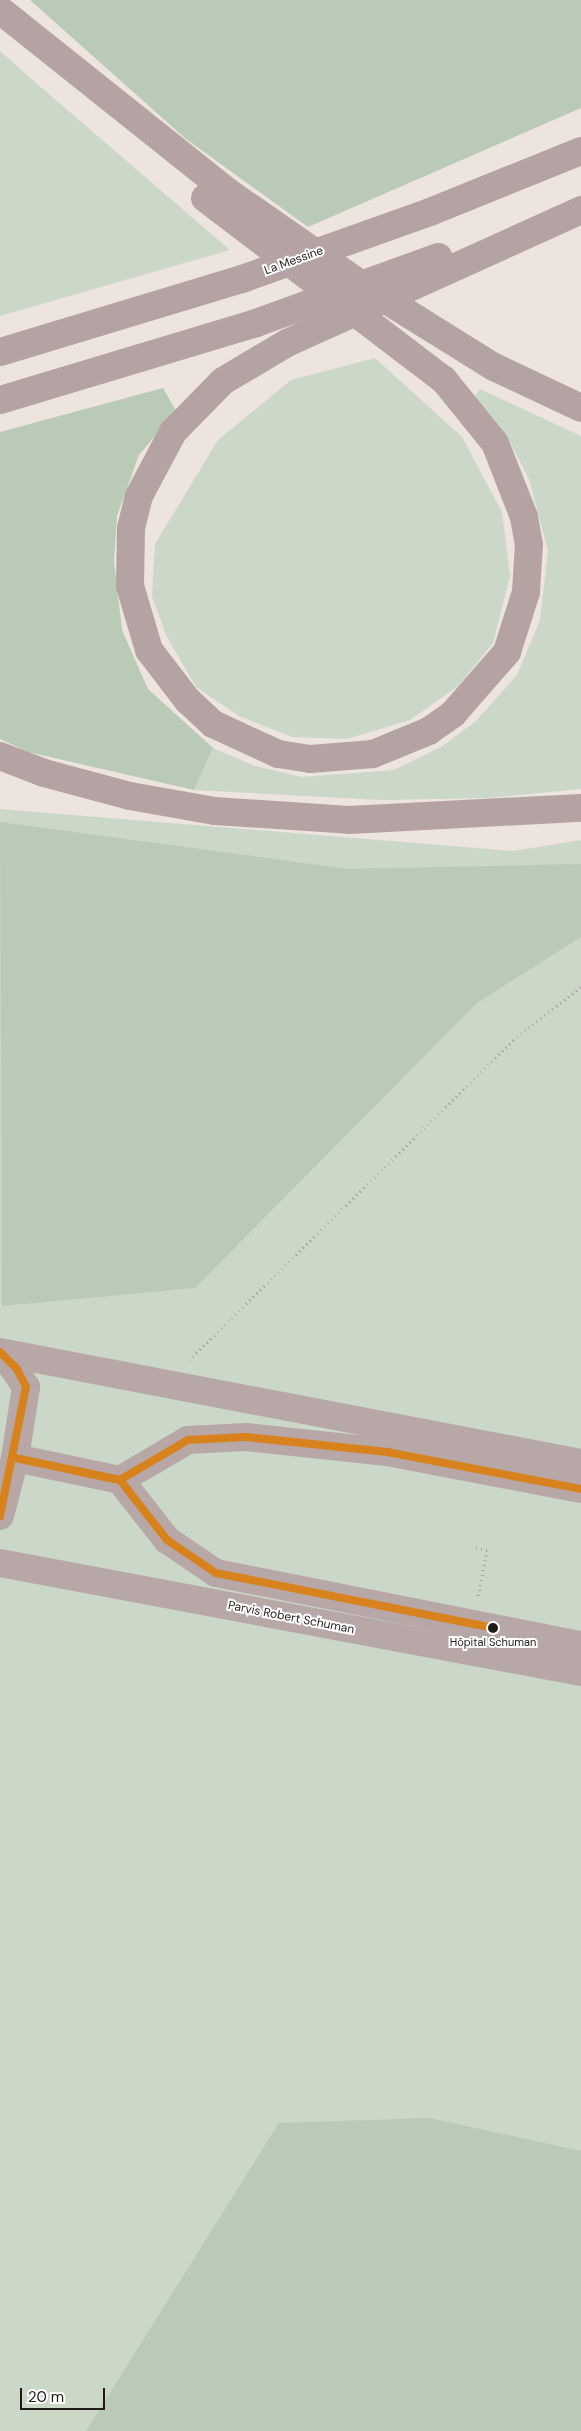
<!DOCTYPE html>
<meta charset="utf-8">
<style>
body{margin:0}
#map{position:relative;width:581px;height:2431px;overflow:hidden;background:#ede4de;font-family:"DM Sans",sans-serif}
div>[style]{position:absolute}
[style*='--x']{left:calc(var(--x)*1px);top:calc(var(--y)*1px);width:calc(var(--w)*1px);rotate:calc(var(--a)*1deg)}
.green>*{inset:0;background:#cbd7c7}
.forest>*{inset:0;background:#b9cbb6}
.path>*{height:3px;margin-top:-1.5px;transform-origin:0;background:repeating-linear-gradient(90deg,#b0a5a2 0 1px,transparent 0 5px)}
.minor>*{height:28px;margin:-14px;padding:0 14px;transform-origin:14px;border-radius:14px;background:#b7a8a7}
.highway>*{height:28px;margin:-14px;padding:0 14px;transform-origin:14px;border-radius:14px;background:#b4a3a2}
.highway-bridge>*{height:28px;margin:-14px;padding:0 14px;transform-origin:14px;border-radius:14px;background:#b4a3a2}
.bus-1>*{height:8px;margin:-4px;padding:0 4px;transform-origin:4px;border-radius:4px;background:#d7821c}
.dots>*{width:14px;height:14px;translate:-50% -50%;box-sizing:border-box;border:2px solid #fff;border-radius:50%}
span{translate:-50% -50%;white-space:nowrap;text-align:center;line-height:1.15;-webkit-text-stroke:4px #fff;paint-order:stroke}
.bus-label{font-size:11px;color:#211b17}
.street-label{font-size:12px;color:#211b17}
.scale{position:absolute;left:20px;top:2388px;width:85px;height:22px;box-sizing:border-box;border:2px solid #211b17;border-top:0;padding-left:6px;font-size:15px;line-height:18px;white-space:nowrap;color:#211b17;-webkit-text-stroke:4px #fff;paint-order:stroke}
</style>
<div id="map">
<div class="green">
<i style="clip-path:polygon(0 51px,43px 89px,230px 250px,0 316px)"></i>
<i style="clip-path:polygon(375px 358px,462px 437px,502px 512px,510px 576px,493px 643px,458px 686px,410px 720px,347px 739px,292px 737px,239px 716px,196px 687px,167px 637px,152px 597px,155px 544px,218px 440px,291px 380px)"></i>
<i style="clip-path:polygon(480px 389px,581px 436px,581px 789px,488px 798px,381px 800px,194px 790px,213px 748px,255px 766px,302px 777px,394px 770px,441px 747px,476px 721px,517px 675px,540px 620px,548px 551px,529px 479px,506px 434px,475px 396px)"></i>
<i style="clip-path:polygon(0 809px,513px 851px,581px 840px,581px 2431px,0 2431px)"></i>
</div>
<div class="forest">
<i style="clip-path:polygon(30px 0,581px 0,581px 108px,308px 227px,186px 139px)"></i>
<i style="clip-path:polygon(163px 388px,176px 411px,139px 455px,117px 516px,114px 561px,122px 630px,148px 689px,213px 748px,194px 790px,28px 752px,0 739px,0 432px)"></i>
<i style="clip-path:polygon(0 822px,348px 869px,581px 864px,581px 937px,477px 1003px,195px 1288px,2px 1306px)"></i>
<i style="clip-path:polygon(430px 2118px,581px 2151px,581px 2431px,86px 2431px,279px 2123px)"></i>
</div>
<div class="path">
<i style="--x:189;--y:1360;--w:460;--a:-44.6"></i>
<i style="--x:517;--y:1037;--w:81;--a:-38"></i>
<i style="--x:476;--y:1548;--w:11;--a:10"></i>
<i style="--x:487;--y:1550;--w:48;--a:100.8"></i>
</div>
<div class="minor">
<i style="--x:0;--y:1352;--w:592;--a:10.82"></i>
<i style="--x:15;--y:1458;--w:107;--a:11.8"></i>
<i style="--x:120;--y:1480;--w:76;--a:51.9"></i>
<i style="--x:167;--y:1540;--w:59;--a:34"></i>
<i style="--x:216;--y:1573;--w:372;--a:11.2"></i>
<i style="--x:120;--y:1480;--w:79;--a:-30.5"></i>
<i style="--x:188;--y:1440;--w:58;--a:-3"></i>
<i style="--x:246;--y:1437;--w:142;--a:6.1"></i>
<i style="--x:387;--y:1452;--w:197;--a:10.8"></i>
<i style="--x:0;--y:1516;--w:60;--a:-75.5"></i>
<i style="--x:15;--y:1458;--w:72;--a:-81.2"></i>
<i style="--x:26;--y:1387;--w:41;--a:-124.1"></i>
<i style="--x:0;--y:1563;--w:591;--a:10.63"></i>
</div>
<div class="highway">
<i style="--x:0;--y:10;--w:292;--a:38.6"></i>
<i style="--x:0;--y:352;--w:253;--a:-16.8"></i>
<i style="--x:242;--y:279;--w:200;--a:-19.6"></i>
<i style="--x:430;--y:212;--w:163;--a:-22"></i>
<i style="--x:494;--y:367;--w:96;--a:25.2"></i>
<i style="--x:444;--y:380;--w:81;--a:51"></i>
<i style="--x:495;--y:443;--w:79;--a:68.6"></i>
<i style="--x:524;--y:517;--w:27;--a:80"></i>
<i style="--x:529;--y:544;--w:48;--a:93.6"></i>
<i style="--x:526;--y:592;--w:63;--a:107.6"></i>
<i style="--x:507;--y:652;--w:82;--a:131.1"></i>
<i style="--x:453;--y:714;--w:29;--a:145"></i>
<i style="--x:429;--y:731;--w:61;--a:157.7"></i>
<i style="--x:373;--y:754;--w:63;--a:175.5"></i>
<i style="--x:310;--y:759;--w:32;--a:-171"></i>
<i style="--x:278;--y:754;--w:72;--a:-155.2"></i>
<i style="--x:213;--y:724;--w:34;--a:-137"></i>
<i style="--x:188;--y:701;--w:64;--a:-127.4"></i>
<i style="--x:149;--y:650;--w:67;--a:-106.5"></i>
<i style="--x:130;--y:586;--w:58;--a:-89"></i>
<i style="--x:131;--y:528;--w:33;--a:-76"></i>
<i style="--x:139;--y:496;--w:72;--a:-62"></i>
<i style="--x:173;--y:432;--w:71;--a:-45.6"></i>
<i style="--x:223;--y:381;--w:74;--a:-30.7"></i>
<i style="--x:287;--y:343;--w:323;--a:-24.3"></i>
<i style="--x:0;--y:400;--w:267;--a:-16.7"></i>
<i style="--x:256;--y:323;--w:194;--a:-19.9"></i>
<i style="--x:0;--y:756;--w:47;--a:21.1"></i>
<i style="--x:44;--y:773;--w:89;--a:15"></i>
<i style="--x:130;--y:796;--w:86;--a:10"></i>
<i style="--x:215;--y:811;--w:134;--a:3.8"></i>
<i style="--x:349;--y:820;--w:232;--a:-3"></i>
</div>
<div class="highway-bridge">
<i style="--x:228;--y:192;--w:160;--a:34.8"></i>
<i style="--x:359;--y:283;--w:159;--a:31.9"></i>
<i style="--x:205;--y:198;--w:300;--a:37.3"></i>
</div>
<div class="bus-1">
<i style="--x:0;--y:1352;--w:24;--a:45"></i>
<i style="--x:17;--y:1369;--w:20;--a:63"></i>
<i style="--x:26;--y:1387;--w:132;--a:101.4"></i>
<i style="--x:15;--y:1458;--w:107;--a:11.8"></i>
<i style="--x:120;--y:1480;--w:79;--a:-30.5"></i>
<i style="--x:188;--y:1440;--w:58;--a:-3"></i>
<i style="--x:246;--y:1437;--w:142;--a:6.1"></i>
<i style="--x:387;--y:1452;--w:197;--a:10.8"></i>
<i style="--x:76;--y:1471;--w:45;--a:11.6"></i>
<i style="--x:120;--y:1480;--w:76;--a:51.9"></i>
<i style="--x:167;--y:1540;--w:59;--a:34"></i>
<i style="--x:216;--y:1573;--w:282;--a:11.2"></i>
</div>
<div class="dots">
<i style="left:493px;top:1628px;background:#211b17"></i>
</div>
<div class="bus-label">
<span style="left:493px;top:1642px">Hôpital Schuman</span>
</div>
<div class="street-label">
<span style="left:294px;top:261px;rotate:-20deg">La Messine</span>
<span style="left:291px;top:1618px;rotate:11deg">Parvis Robert Schuman</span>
</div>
<div class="scale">20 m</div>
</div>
